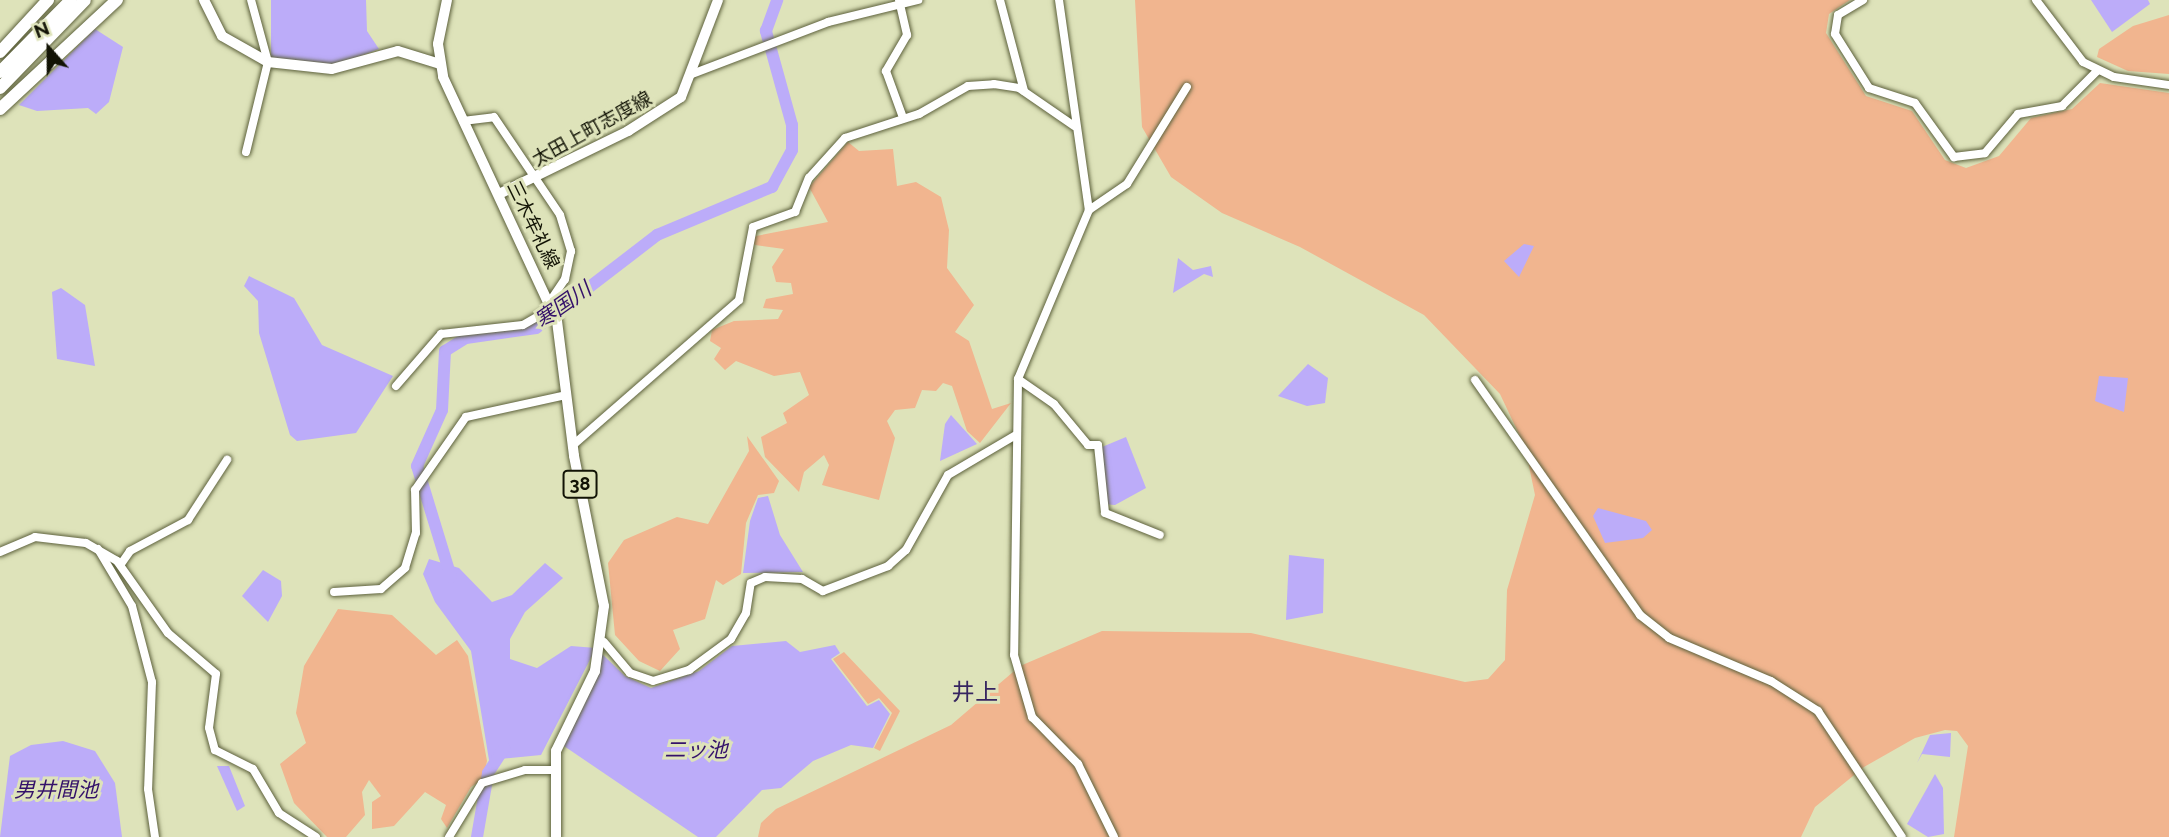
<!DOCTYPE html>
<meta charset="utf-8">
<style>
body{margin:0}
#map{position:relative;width:2169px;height:837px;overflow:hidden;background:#dee3ba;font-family:Raleway,"Noto Sans JP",sans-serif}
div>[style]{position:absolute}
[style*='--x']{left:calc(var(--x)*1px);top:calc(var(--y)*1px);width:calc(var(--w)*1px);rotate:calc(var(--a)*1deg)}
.green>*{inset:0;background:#f1b58f}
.water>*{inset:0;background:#bcacf9}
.river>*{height:12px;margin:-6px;padding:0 6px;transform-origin:6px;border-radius:6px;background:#bcacf9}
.roads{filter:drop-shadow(0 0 2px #5d613c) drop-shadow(0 0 2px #5d613c)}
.minor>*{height:8px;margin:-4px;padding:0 4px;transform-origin:4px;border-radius:4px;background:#fff}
.major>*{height:10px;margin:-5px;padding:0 5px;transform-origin:5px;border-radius:5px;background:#fff}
.highway>*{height:12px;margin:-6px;padding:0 6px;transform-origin:6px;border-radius:6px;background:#fff}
span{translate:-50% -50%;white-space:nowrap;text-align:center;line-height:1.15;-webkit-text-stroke:6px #dee3ba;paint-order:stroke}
.shield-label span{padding:2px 5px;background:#dee3ba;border:2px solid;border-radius:5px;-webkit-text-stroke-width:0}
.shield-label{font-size:18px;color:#121305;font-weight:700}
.street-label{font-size:19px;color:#121305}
.water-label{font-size:21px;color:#34116a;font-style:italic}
.quarter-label{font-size:23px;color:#362560}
.north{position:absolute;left:14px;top:14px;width:70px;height:70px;-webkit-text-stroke:5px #dee3ba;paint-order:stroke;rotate:339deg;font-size:19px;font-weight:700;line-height:28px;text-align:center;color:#121305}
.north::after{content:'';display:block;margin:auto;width:24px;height:32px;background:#121305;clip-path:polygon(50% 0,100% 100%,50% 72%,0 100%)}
</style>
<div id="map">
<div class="green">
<i style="clip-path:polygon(1135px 0,1850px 0,1829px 14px,1826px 33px,1866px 96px,1912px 111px,1945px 160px,1966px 168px,1999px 156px,2031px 118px,2072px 109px,2100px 83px,2169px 93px,2169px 837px,1954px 837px,1968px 746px,1957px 731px,1945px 730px,1915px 738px,1864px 767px,1815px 807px,1801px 837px,758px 837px,761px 823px,776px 809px,951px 725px,1020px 666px,1102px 631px,1251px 633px,1465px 682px,1488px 679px,1505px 660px,1507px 590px,1535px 495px,1525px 447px,1500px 394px,1424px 315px,1300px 247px,1222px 213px,1171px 177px,1142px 127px)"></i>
<i style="clip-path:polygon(2169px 15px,2169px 74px,2128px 71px,2097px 57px,2099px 49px,2133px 26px)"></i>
<i style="clip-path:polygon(848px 142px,859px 151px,893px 149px,897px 186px,916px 182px,941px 197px,949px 230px,947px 268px,974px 305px,955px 332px,969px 341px,992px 409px,1011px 403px,980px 443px,967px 431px,952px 386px,943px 383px,936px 391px,922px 390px,915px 408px,895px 410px,887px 421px,895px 438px,879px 500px,822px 485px,829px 465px,824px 455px,804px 472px,799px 492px,765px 457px,761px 437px,787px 423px,783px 413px,809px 395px,800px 372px,774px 376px,736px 361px,725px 370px,714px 359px,721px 348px,710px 341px,712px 330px,734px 321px,778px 319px,783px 310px,763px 308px,766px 299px,793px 294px,791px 283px,776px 282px,772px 267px,784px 249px,755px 245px,751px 237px,828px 222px,809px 187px)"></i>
<i style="clip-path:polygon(747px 436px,779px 481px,774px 493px,758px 495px,746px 523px,741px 574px,723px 585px,716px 580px,705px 619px,673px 630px,680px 649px,660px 671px,639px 661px,615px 635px,608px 563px,624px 540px,677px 517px,708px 524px,749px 451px)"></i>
<i style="clip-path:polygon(338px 609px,392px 615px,436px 655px,457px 640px,468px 656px,487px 761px,483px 779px,471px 787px,447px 828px,441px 819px,446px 805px,425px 792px,394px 826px,372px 829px,372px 802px,381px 796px,369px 780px,362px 792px,365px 815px,346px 837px,327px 837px,294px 803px,280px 764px,306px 743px,296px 713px,304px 666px)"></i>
<i style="clip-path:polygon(844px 652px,900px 711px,880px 751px,874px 748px,892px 713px,879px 698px,868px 704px,833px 659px)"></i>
</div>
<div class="water">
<i style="clip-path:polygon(271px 0,366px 0,367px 31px,379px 49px,334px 66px,271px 59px)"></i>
<i style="clip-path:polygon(2091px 0,2148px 0,2150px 4px,2112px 32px)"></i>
<i style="clip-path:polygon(95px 29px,123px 47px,109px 102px,96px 114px,88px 108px,37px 111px,19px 105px)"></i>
<i style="clip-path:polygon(1524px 244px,1534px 246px,1519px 277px,1504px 261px)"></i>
<i style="clip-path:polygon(1178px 258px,1193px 270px,1211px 266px,1213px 277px,1204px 274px,1173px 293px)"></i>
<i style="clip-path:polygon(249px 276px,294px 298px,322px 345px,393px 376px,356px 433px,297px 441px,290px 435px,259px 333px,258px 301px,244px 286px)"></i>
<i style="clip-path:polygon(61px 288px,85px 305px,95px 366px,57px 359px,52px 292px)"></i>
<i style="clip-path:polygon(1308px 364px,1328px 378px,1325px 403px,1307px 406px,1278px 396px)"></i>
<i style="clip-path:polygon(2099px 376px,2128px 378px,2124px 412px,2095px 401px)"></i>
<i style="clip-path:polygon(951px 415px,977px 444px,940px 461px,945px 424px)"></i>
<i style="clip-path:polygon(1126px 437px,1146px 488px,1115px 505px,1103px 504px,1102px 447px)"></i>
<i style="clip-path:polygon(768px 496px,780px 535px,803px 572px,743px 573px,750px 521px,758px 498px)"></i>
<i style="clip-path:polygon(1598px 508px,1646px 521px,1652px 530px,1643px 538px,1605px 543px,1593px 516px)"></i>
<i style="clip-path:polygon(1289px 555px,1324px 559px,1323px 613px,1286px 620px)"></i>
<i style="clip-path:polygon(429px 559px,459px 568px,492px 602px,512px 595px,545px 563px,563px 578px,525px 612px,510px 639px,510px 659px,537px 668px,571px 646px,596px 648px,541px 755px,489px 760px,471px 651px,435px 602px,423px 574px)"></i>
<i style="clip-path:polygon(263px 570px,281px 581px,282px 596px,268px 622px,242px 596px)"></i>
<i style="clip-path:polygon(786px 641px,800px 652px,835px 645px,840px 653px,831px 659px,867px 706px,879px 700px,890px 714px,873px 748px,851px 745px,813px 761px,781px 788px,762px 790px,716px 837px,698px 837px,561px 744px,602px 654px,625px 676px,651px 688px,699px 671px,732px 646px)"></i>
<i style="clip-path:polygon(1951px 733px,1950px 757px,1922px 754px,1917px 763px,1930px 735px)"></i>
<i style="clip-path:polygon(63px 741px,95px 751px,115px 783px,122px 837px,0 837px,10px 756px,31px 745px)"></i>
<i style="clip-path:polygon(217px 766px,229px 766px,245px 806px,237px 811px)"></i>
<i style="clip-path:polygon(1935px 774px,1943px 788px,1944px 834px,1928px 837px,1907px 824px)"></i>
</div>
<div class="river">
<i style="--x:451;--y:577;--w:116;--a:-107"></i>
<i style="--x:417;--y:466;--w:61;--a:-65.9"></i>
<i style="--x:442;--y:410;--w:59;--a:-87.1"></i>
<i style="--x:445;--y:351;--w:25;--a:-32"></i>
<i style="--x:466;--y:338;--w:71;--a:-8.1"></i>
<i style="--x:536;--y:328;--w:153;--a:-37.5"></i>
<i style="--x:657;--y:235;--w:125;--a:-22.7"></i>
<i style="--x:772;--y:187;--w:42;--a:-61.6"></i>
<i style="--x:792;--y:150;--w:25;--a:-90"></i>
<i style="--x:792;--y:125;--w:98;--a:-105.5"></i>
<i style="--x:766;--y:31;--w:33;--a:-70"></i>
<i style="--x:477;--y:837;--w:65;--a:-80.2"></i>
<i style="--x:488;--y:773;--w:30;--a:-57"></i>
</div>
<div class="roads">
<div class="minor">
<i style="--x:899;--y:0;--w:36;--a:77"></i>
<i style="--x:907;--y:35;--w:42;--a:120.3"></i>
<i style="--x:886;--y:71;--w:47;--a:70"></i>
<i style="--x:1000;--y:0;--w:94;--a:75.2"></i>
<i style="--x:1059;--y:0;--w:212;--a:81.9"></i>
<i style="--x:1089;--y:210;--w:183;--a:112.8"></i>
<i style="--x:1018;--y:379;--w:276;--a:90.8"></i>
<i style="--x:1014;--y:655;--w:65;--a:73.8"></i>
<i style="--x:1032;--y:717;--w:66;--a:45.6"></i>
<i style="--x:1078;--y:764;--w:81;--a:63.7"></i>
<i style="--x:1863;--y:0;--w:29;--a:149"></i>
<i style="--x:1838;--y:15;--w:19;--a:99"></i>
<i style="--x:1835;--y:34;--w:64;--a:57.8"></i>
<i style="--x:1869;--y:88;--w:48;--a:18.1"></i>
<i style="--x:1915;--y:103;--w:67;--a:54.2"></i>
<i style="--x:1954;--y:157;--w:31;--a:-7"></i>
<i style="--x:1985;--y:153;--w:51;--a:-49.8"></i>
<i style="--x:2018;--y:114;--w:45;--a:-10.3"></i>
<i style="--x:2062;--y:106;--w:49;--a:-45"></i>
<i style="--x:2036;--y:0;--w:78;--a:52.8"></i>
<i style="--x:2083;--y:62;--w:34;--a:26"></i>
<i style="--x:2114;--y:77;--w:56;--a:8.3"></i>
<i style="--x:692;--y:74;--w:146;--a:-20.9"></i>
<i style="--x:828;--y:22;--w:93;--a:-13.7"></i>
<i style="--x:463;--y:121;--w:31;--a:-7"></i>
<i style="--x:494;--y:117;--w:118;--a:56"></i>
<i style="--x:560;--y:215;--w:38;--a:73"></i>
<i style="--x:571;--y:251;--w:29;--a:102"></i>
<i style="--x:565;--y:279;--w:27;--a:124"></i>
<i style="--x:246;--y:152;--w:93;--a:-76.3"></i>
<i style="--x:268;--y:62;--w:64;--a:-105.3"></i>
<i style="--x:1089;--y:210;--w:46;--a:-34.4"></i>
<i style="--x:1127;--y:184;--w:114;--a:-58.3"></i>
<i style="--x:1018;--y:379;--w:44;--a:34.8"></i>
<i style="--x:1054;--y:404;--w:53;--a:50.3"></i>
<i style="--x:1088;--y:445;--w:10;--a:0"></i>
<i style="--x:1098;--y:445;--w:68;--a:84.1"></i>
<i style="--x:1105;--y:513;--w:59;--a:21.8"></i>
<i style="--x:1475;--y:380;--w:287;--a:54.9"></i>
<i style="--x:1640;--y:615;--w:37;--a:38"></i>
<i style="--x:1669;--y:638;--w:111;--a:22.9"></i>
<i style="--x:1771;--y:681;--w:56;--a:32.6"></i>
<i style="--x:1818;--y:711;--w:151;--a:56.3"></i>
<i style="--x:396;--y:386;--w:69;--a:-49.1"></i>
<i style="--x:441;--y:334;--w:82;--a:-6.3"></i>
<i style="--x:523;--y:325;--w:34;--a:-30"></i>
<i style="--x:573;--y:445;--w:220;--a:-41.1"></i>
<i style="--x:739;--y:300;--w:74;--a:-79.1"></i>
<i style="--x:753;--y:227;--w:45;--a:-19.7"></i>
<i style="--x:795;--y:212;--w:37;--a:-68"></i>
<i style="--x:809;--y:178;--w:54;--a:-48"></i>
<i style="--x:845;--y:138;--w:78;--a:-18"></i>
<i style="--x:919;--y:114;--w:56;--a:-29.7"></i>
<i style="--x:968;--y:86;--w:26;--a:-4"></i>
<i style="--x:994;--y:84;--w:25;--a:9"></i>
<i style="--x:1019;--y:88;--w:67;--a:34.6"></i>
<i style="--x:98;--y:549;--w:66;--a:59.2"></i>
<i style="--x:132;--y:606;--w:79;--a:75.3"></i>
<i style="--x:152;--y:682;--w:107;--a:92.1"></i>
<i style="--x:148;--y:789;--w:49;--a:81.7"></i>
<i style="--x:0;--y:552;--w:38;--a:-23"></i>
<i style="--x:35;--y:537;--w:51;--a:6.7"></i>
<i style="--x:86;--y:543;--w:36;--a:30"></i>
<i style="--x:117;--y:561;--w:88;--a:54.7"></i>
<i style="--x:168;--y:633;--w:63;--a:40.5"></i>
<i style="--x:216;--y:674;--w:54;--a:97.4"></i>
<i style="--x:209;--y:728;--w:23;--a:75"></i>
<i style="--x:215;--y:750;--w:42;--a:26.6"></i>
<i style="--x:253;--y:769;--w:51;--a:59.4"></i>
<i style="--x:279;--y:813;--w:44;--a:33"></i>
<i style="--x:121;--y:564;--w:16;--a:-55"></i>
<i style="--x:130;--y:551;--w:66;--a:-28.1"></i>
<i style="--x:188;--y:520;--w:72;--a:-57"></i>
<i style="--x:334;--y:592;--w:47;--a:-3.7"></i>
<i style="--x:381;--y:589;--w:32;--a:-41"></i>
<i style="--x:405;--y:568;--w:37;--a:-73"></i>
<i style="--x:416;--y:533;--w:43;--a:-91.3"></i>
<i style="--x:415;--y:490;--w:89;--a:-55.1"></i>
<i style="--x:466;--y:417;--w:102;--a:-12.4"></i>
<i style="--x:604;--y:642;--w:40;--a:50"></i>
<i style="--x:630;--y:673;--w:24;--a:19"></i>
<i style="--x:653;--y:681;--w:38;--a:-17"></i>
<i style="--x:689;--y:670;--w:52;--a:-36.4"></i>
<i style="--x:731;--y:639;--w:30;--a:-60"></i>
<i style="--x:746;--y:613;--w:30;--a:-81"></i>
<i style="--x:751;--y:583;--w:15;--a:-23"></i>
<i style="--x:765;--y:577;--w:37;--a:3"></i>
<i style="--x:802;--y:579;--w:24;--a:30"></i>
<i style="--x:823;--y:591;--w:70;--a:-21"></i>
<i style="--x:888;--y:566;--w:24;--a:-42"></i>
<i style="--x:906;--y:550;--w:86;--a:-60.8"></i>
<i style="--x:948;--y:475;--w:79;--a:-30.5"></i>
<i style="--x:449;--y:837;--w:63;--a:-58.6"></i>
<i style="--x:482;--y:783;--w:45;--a:-16.8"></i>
<i style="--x:525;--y:770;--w:28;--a:0"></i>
</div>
<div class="major">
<i style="--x:204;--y:0;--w:40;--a:63.4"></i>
<i style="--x:222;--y:36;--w:53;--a:29.5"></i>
<i style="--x:268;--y:62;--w:64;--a:6.2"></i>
<i style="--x:332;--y:69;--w:68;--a:-15.3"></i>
<i style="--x:398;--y:51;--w:44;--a:17.2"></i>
<i style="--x:447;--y:0;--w:45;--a:101.6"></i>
<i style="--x:438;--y:44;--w:33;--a:81"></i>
<i style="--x:443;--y:77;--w:269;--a:65"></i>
<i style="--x:557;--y:321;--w:136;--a:82.8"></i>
<i style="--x:574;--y:456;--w:153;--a:78.7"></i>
<i style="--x:604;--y:606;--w:66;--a:97.9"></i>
<i style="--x:595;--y:671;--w:89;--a:116"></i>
<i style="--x:556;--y:751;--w:86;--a:90"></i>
<i style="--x:499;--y:194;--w:144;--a:-26"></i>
<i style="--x:628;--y:131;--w:63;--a:-32.7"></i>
<i style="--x:681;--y:97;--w:104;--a:-69.1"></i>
</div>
<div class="highway">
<i style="--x:0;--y:52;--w:71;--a:-47.3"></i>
<i style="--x:0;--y:72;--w:101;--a:-45.4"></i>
<i style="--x:0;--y:88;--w:122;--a:-46"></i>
<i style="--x:0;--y:109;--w:160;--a:-43"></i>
</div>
</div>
<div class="shield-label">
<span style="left:580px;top:484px">38</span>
</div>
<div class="street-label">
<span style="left:592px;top:129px;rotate:-29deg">太田上町志度線</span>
<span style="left:533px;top:225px;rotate:64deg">三木牟礼線</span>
</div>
<div class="water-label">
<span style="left:563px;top:305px;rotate:-35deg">寒国川</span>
<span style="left:696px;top:750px">二ッ池</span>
<span style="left:56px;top:790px">男井間池</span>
</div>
<div class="quarter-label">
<span style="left:975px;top:692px">井上</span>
</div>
<div class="north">N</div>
</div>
